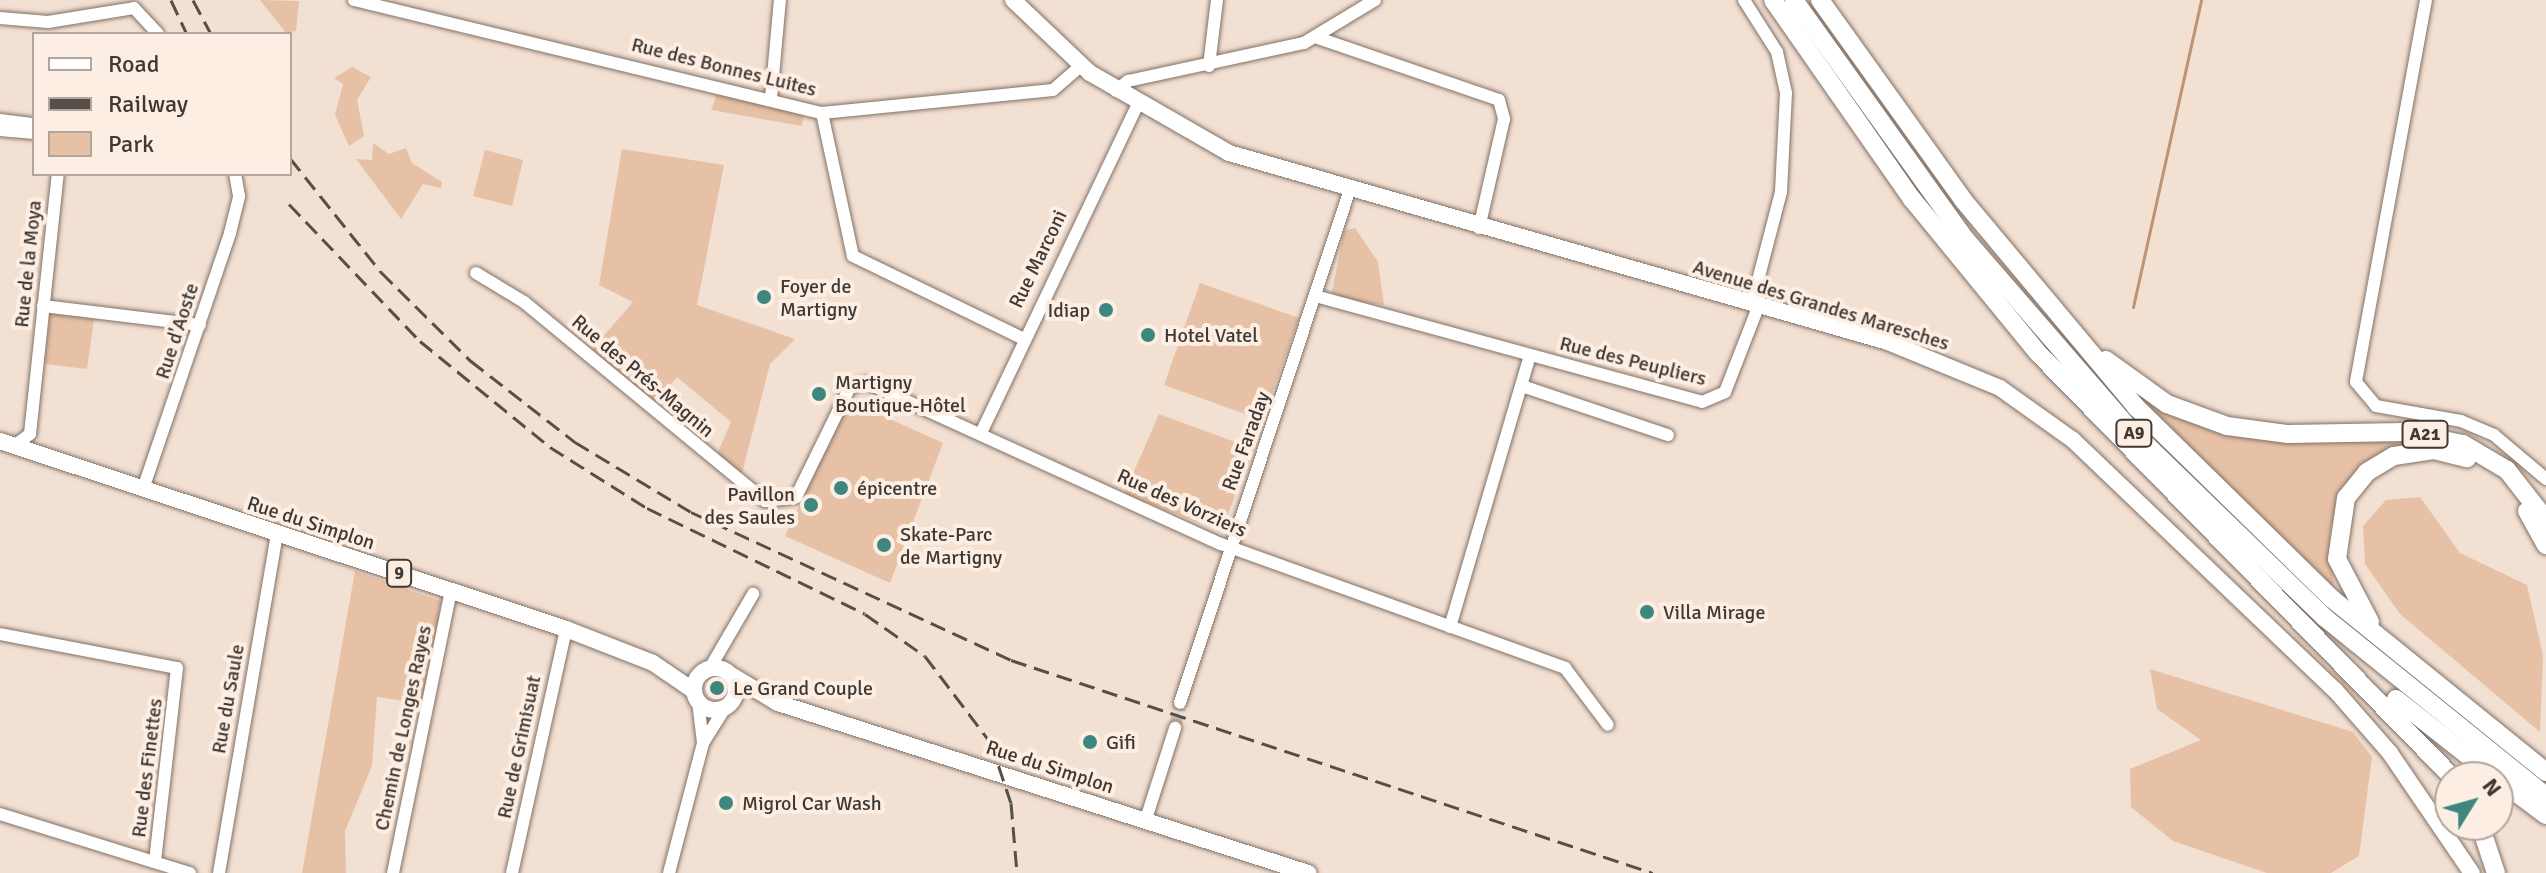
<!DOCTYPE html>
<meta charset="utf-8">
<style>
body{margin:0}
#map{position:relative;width:2546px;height:873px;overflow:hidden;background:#f2e0d3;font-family:Signika,sans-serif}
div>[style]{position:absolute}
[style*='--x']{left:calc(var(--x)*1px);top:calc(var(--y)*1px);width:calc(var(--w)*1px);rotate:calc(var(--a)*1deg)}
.green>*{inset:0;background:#e7c1a6}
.stream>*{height:3px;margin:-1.5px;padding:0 1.5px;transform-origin:1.5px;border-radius:1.5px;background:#bf9374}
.minor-tunnel>*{height:12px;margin-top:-6px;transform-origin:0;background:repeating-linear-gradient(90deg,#cebeb3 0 12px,transparent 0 18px)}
.roads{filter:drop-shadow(0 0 2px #817165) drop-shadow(0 0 2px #817165)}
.minor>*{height:12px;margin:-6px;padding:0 6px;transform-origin:6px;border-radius:6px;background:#fff}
.major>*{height:16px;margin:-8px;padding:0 8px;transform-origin:8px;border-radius:8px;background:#fff}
.major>.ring{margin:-8px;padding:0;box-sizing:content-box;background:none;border:16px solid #fff;border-radius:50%}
.highway>*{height:18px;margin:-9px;padding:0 9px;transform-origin:9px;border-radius:9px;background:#fff}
.rail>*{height:3px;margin-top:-1.5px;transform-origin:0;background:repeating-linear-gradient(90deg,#564e48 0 16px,transparent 0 24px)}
.dots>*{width:22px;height:22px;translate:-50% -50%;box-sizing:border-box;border:4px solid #fdeee3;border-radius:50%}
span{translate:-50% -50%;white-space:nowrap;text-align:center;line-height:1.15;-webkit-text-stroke:8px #fdeee3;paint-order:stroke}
.shield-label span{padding:2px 6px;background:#fdeee3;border:2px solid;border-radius:6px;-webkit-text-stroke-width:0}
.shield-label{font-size:18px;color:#3f3833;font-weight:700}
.street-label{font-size:20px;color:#3f3833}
.poi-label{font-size:20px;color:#3f3833}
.left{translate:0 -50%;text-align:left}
.right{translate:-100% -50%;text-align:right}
.legend{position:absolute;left:32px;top:32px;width:260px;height:144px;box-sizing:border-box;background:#fdeee3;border:2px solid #b1a59d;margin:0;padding:10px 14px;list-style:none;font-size:24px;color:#3f3833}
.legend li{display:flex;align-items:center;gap:16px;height:40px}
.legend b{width:40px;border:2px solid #b1a59d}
.north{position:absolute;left:2434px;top:761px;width:80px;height:80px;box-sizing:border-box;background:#fdeee3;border:2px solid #b1a59d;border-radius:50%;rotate:53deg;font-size:22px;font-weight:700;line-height:32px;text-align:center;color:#3f3833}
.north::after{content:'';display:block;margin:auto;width:28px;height:36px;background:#3f867f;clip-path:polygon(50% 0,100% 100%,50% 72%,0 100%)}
</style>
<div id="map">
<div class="green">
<i style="clip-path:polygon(260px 0,299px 1px,296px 31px,286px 33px)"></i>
<i style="clip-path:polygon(352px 67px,371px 77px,357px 100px,364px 136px,349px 146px,335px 115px,343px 84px,334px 78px)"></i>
<i style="clip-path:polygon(718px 91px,804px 112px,802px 126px,711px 110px)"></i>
<i style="clip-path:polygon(373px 143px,389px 154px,406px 148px,412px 163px,442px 182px,441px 188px,423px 184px,401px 219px,356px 159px,372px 160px)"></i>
<i style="clip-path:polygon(622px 149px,724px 165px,697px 305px,795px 339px,770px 364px,741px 477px,716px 457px,731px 422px,677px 377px,651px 406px,589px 353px,633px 302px,599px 285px)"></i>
<i style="clip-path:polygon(485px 150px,523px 160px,512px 206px,473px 196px)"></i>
<i style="clip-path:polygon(1355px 228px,1378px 262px,1384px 305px,1337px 299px,1332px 292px,1344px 231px)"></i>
<i style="clip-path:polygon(1200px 283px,1299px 318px,1262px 420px,1164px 385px)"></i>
<i style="clip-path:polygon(50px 313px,94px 319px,87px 369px,45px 364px)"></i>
<i style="clip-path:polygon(2121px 379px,2167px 409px,2434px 442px,2415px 445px,2337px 504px,2330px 534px,2334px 588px)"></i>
<i style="clip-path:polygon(848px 400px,943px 443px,890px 583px,785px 536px)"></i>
<i style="clip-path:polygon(1159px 414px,1254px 449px,1221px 531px,1124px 494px)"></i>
<i style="clip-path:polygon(2420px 497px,2460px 553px,2527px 585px,2543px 655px,2540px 732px,2400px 614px,2365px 564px,2363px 526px,2386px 500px)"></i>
<i style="clip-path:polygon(355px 571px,441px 601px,425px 697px,419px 703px,377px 697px,372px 766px,345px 831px,346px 873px,302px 873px)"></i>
<i style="clip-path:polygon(2150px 669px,2353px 732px,2372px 757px,2359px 856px,2331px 873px,2267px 873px,2173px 841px,2131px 807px,2130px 769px,2201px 740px,2157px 709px)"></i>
</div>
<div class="stream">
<i style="--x:2133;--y:307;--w:314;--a:-77.5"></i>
</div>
<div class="minor-tunnel">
<i style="--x:1175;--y:728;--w:25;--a:-79"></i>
</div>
<div class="roads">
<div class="minor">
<i style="--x:354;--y:0;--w:481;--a:13.6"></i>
<i style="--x:822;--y:113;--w:232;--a:-5.7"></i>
<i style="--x:1053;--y:90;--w:37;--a:-41"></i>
<i style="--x:1744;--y:0;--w:62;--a:57.6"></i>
<i style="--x:1777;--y:52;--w:42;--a:77.6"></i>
<i style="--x:1786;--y:93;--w:99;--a:92.9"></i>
<i style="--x:1781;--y:192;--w:115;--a:104.6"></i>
<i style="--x:2426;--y:0;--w:388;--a:100.4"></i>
<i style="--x:2356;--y:382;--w:31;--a:50"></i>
<i style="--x:2376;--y:406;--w:86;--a:10"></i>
<i style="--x:2461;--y:421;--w:36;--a:23"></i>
<i style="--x:2494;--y:435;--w:68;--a:40.2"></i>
<i style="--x:0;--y:18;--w:48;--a:4.8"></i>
<i style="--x:48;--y:22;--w:87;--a:-9.2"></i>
<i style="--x:134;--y:8;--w:35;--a:47"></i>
<i style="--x:1318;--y:38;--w:191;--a:18.9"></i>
<i style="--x:1499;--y:100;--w:20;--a:75"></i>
<i style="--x:1504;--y:119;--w:112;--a:102.9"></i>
<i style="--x:1209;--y:66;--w:66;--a:-83.1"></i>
<i style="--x:1116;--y:91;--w:16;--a:-40"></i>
<i style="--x:1128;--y:81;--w:180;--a:-12.2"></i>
<i style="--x:1304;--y:43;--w:83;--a:-31.2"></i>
<i style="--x:771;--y:98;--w:98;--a:-84.8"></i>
<i style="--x:822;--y:113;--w:146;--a:77.8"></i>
<i style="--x:853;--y:256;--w:188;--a:25.9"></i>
<i style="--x:0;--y:120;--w:34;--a:7"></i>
<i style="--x:0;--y:130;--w:34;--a:5"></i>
<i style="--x:476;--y:273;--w:56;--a:31.1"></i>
<i style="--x:524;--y:302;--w:313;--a:39.5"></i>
<i style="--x:765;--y:501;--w:31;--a:-7"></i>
<i style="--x:796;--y:497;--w:123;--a:-63.9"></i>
<i style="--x:850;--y:387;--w:17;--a:-13"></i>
<i style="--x:867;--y:383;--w:389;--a:24.5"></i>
<i style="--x:1221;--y:544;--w:366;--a:19.8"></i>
<i style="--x:1565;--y:668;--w:71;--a:53"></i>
<i style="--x:1319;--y:297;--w:397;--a:15.3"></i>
<i style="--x:1702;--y:402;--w:25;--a:-23"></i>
<i style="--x:1725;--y:392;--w:93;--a:-68.7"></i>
<i style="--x:43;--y:306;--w:158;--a:6.9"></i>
<i style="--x:1522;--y:386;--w:154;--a:18.6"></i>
<i style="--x:981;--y:433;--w:362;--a:-64.5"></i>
<i style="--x:14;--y:446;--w:20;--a:-37"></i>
<i style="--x:30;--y:434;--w:262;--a:-83.9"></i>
<i style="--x:143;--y:489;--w:270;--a:-71.2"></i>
<i style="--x:230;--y:233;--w:38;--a:-76"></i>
<i style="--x:239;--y:196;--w:22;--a:-100"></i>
<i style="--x:1450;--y:627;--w:283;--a:-73.6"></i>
<i style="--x:0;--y:634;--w:180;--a:10.9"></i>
<i style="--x:177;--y:668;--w:195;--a:96.5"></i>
<i style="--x:710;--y:668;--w:86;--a:-59.8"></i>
<i style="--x:698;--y:701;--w:42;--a:83.2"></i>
<i style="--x:1180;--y:703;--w:538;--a:-71.7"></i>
<i style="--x:0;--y:814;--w:199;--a:17.3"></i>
<i style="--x:1146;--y:819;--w:96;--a:-72.3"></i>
<i style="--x:219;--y:873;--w:346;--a:-80.3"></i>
<i style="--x:393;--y:873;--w:289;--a:-78.4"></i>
<i style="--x:512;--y:873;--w:250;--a:-77.5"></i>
<i style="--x:669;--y:873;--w:134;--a:-75.3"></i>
<i style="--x:703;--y:743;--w:41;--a:-57.8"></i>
</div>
<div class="major">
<i style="--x:1013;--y:0;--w:106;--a:43.5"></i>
<i style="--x:1090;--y:73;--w:160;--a:29.9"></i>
<i style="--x:1229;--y:153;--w:686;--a:16"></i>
<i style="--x:1888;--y:342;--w:121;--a:22.3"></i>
<i style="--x:2000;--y:388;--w:90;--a:35.5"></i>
<i style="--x:2073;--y:440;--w:362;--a:43.7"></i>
<i style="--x:2335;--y:690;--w:84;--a:48.9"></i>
<i style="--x:2390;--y:753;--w:145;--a:55.7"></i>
<i style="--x:0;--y:441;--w:596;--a:18.37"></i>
<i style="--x:566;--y:629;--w:93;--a:21.3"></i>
<i style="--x:653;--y:663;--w:50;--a:34.3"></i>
<i class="ring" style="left:694px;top:668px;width:26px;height:26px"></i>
<i style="--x:733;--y:676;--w:52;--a:31"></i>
<i style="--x:778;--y:703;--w:557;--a:17.78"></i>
</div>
<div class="highway">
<i style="--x:1773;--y:0;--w:243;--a:55.1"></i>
<i style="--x:1912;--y:199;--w:199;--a:50.7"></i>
<i style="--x:2038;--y:353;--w:593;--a:45.68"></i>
<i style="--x:1794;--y:0;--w:295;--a:54.4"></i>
<i style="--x:1966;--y:240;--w:249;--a:49.1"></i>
<i style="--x:2129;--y:428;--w:272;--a:44.1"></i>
<i style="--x:2324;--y:617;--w:285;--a:38.9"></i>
<i style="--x:1820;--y:0;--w:246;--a:54.4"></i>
<i style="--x:1963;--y:200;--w:270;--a:50.1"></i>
<i style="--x:2136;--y:407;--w:273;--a:44.4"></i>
<i style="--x:2331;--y:598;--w:277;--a:39"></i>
<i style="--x:2106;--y:360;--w:75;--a:35.8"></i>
<i style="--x:2167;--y:404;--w:64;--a:20.1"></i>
<i style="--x:2227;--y:426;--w:62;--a:7.5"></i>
<i style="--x:2288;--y:434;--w:117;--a:-1"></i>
<i style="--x:2405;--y:432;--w:59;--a:11.7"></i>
<i style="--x:2463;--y:444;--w:51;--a:30.6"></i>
<i style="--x:2507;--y:470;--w:63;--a:52"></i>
<i style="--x:2527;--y:511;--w:39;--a:61"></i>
<i style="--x:2370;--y:622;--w:71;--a:-117.6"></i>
<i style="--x:2337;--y:559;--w:62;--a:-81.6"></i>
<i style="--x:2346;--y:498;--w:33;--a:-51"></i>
<i style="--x:2367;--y:472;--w:31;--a:-31"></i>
<i style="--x:2394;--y:456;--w:40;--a:-8.5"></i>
<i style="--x:2434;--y:450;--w:34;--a:14"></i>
<i style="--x:2396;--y:699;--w:126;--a:38.2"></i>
<i style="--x:2498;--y:779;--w:60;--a:36.9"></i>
<i style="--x:2480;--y:825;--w:51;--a:71.6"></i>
</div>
</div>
<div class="rail">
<i style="--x:171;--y:0;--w:38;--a:65"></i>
<i style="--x:193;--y:0;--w:38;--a:62"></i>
<i style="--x:290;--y:158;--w:146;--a:51.4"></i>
<i style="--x:381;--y:272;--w:127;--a:44.7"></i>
<i style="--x:471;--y:361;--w:132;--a:37.9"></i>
<i style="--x:575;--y:442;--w:135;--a:31.1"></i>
<i style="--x:691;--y:512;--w:353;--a:24.8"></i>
<i style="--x:1011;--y:660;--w:676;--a:18.35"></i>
<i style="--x:289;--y:204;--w:190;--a:46.3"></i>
<i style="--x:420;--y:341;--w:168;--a:39.2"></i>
<i style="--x:550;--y:447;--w:115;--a:32.2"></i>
<i style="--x:647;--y:508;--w:242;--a:25.9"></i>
<i style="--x:865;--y:614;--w:73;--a:35"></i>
<i style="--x:925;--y:656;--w:109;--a:52.8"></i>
<i style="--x:991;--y:743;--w:63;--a:71.6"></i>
<i style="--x:1011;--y:803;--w:70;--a:85.1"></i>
</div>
<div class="dots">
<i style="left:764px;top:297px;background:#3f867f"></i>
<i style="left:1106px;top:310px;background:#3f867f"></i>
<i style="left:1148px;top:335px;background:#3f867f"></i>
<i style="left:819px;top:394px;background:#3f867f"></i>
<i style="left:841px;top:488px;background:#3f867f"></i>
<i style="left:811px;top:505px;background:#3f867f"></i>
<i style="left:884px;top:545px;background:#3f867f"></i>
<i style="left:1647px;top:612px;background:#3f867f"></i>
<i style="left:717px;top:688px;background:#3f867f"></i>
<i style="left:1090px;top:742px;background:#3f867f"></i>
<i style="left:726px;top:803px;background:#3f867f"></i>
</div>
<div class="shield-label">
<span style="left:2134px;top:433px">A9</span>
<span style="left:2425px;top:434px">A21</span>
<span style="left:399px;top:573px">9</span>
</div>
<div class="street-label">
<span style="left:724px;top:67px;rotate:14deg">Rue des Bonnes Luites</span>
<span style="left:1038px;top:259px;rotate:-64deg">Rue Marconi</span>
<span style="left:28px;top:264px;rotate:-84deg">Rue de la Moya</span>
<span style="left:1821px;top:305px;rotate:17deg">Avenue des Grandes Maresches</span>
<span style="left:177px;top:331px;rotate:-72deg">Rue d'Aoste</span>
<span style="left:1633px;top:361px;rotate:14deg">Rue des Peupliers</span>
<span style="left:643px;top:376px;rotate:40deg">Rue des Prés-Magnin</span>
<span style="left:1246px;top:441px;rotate:-70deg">Rue Faraday</span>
<span style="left:1182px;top:503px;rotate:24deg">Rue des Vorziers</span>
<span style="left:311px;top:523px;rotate:18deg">Rue du Simplon</span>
<span style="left:228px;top:699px;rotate:-80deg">Rue du Saule</span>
<span style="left:403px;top:728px;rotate:-78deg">Chemin de Longes Rayes</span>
<span style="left:519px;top:747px;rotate:-78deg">Rue de Grimisuat</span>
<span style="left:1050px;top:767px;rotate:18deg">Rue du Simplon</span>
<span style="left:147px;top:768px;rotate:-83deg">Rue des Finettes</span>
</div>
<div class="poi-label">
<span class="left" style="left:780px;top:298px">Foyer de<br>Martigny</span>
<span class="right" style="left:1090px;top:310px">Idiap</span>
<span class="left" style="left:1164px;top:335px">Hotel Vatel</span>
<span class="left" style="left:835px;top:394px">Martigny<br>Boutique-Hôtel</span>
<span class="left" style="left:857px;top:488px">épicentre</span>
<span class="right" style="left:795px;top:506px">Pavillon<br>des Saules</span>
<span class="left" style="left:900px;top:546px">Skate-Parc<br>de Martigny</span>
<span class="left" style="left:1663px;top:612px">Villa Mirage</span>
<span class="left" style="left:733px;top:688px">Le Grand Couple</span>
<span class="left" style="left:1106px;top:742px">Gifi</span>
<span class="left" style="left:742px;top:803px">Migrol Car Wash</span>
</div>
<ul class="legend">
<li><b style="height:10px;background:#fff"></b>Road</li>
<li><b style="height:10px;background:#564e48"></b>Railway</li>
<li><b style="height:22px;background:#e7c1a6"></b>Park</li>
</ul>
<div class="north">N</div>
</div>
